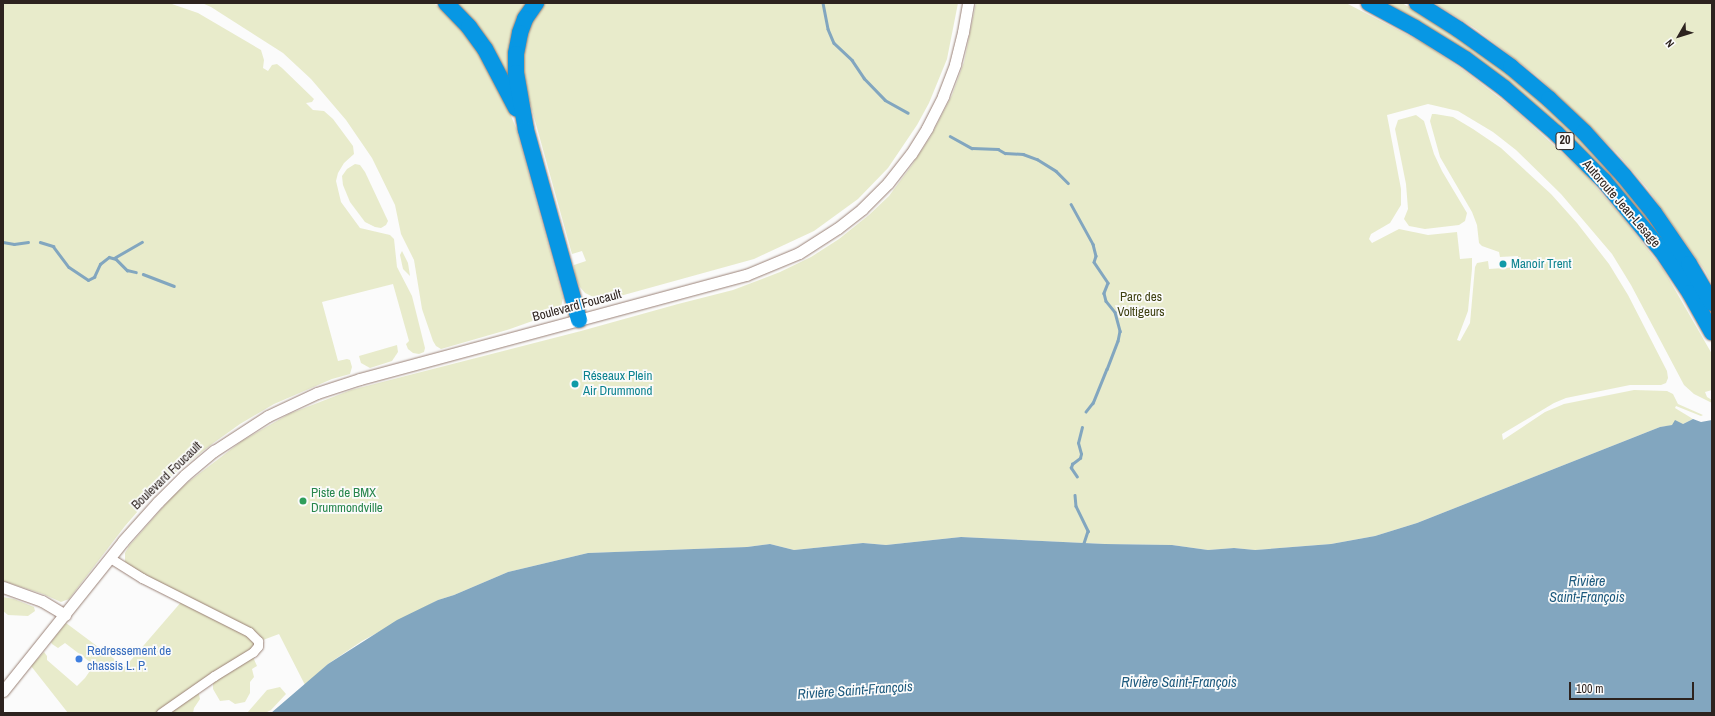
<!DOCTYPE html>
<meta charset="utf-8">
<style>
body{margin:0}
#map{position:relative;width:1715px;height:716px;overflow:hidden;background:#fbfbfb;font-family:"Archivo Narrow",sans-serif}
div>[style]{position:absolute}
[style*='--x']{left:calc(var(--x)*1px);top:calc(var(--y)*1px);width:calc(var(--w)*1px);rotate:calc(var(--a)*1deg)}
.green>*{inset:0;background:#e8ebcb}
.water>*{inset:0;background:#82a6bf}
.stream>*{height:2.5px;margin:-1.25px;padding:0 1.25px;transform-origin:1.25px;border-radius:1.25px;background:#82a6bf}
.roads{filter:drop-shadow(0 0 1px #998075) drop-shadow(0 0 1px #998075)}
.minor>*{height:9px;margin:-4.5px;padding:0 4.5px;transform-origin:4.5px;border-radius:4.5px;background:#fff}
.tertiary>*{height:11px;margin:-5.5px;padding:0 5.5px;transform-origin:5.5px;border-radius:5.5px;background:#fff}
.motorway>*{height:16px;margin:-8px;padding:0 8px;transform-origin:8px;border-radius:8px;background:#0797e4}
.dots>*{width:11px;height:11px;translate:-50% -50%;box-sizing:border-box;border:2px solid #fbfbfb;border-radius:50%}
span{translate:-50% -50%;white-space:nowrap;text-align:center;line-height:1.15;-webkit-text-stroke:3.5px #fbfbfb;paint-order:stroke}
.shield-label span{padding:1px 3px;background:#fbfbfb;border:1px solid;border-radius:3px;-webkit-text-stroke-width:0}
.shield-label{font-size:12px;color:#2d231f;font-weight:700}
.street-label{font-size:13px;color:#2d231f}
.culture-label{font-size:13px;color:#0d838f}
.left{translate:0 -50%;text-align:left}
.park-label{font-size:13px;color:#3f4111}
.leisure-label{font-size:13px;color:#27864d}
.shop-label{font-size:13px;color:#366cbe}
.water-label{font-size:14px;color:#1d5a7e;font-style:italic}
.frame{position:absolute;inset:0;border:4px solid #2d231f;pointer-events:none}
.north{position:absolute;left:1659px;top:16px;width:40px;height:40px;-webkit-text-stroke:3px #fbfbfb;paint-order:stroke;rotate:231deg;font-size:11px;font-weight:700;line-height:16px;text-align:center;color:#2d231f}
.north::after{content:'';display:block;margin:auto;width:14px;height:18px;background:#2d231f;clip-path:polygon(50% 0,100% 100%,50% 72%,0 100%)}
.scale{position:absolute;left:1569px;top:682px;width:125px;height:18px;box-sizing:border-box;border:2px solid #2d231f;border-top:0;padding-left:5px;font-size:12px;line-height:14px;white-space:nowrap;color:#2d231f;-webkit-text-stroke:3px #fbfbfb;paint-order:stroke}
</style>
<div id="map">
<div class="green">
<i style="clip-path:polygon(3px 3px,169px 3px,198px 13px,261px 50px,264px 60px,263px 68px,268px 71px,272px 65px,277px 64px,282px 68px,314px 99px,312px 102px,306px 103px,313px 110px,324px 111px,333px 119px,353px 146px,354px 154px,344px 163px,338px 173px,336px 181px,341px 202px,360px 228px,390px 235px,394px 239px,397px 267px,412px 296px,425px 348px,424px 352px,419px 354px,413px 353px,408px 349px,406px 344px,409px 341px,393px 284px,322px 302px,338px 361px,347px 359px,350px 360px,352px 367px,350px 374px,332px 379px,274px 404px,240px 424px,212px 444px,176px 472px,151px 496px,125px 526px,69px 599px,61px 602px,43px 594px,3px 581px)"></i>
<i style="clip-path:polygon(202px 3px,434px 3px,456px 23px,475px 46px,499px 87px,516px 128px,563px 298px,561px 307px,552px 314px,507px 330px,441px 349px,436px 346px,433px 341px,422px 309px,414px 260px,401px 234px,395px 205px,372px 158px,346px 120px,311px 79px,283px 53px,211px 7px)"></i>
<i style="clip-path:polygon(453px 3px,529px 3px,513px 88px)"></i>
<i style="clip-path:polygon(545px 3px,958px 3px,947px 59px,929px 103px,917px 125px,888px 168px,858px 199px,814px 231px,754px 259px,602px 301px,585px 293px,580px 287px,575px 276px,574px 265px,586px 261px,582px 251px,572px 254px,524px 81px,523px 60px,525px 39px,531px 21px)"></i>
<i style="clip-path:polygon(976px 3px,1346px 3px,1425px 44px,1466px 72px,1515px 110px,1584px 173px,1623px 218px,1663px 269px,1712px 354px,1712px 390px,1705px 392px,1707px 397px,1712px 400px,1712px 403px,1694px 394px,1684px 385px,1631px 285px,1612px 254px,1561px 194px,1516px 150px,1493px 132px,1458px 111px,1428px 104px,1387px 115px,1401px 189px,1401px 205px,1390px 223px,1371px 234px,1369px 239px,1372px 243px,1399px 229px,1428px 235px,1457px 232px,1460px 259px,1472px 258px,1472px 269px,1468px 311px,1457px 340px,1460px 341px,1470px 323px,1475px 267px,1477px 263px,1488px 261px,1489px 269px,1519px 267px,1518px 256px,1500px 257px,1499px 252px,1482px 246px,1479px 243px,1477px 225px,1472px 212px,1440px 157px,1430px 121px,1432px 114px,1435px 114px,1453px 117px,1473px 129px,1501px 148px,1551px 194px,1577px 223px,1609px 264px,1628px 295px,1667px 371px,1668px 378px,1666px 383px,1661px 385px,1630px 385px,1566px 398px,1554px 403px,1502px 434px,1503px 440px,1545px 412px,1564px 404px,1634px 390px,1667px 391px,1673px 394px,1678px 404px,1703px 415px,1701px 416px,1676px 406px,1675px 408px,1693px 419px,1683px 424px,1660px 427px,1417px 523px,1375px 536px,1331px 544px,1255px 550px,1234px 548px,1208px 550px,1172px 545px,1105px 544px,961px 537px,886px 545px,863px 543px,794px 550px,770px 544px,747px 547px,588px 553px,508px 572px,454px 595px,438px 600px,362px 641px,328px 664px,305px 685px,279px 634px,263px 640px,258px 634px,135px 571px,125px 562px,125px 553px,129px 546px,171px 498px,187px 483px,242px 441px,289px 414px,351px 390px,581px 331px,678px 304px,733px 290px,780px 272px,811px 257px,839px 239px,869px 215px,889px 196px,912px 165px,931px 136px,952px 95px,964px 62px)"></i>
<i style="clip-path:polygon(1386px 3px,1402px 3px,1420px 13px,1448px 31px,1510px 75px,1568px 126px,1607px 166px,1653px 223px,1650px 225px,1567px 133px,1522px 94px,1462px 48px)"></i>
<i style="clip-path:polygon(1434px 3px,1712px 3px,1712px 284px,1705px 271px,1647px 188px,1617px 153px,1537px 76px,1476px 29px)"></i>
<i style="clip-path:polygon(1416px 115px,1424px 121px,1434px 154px,1442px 171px,1467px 213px,1465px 221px,1459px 225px,1425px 229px,1409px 226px,1404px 219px,1408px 209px,1406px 184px,1395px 129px,1398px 120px)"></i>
<i style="clip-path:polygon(355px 164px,360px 165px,365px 172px,388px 221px,386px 225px,381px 228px,375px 227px,365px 222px,350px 202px,343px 185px,342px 176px,347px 169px)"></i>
<i style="clip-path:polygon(402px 251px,408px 263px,410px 276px,403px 269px,400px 255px)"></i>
<i style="clip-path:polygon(397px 345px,398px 352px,392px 361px,370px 368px,361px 363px,359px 356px)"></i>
<i style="clip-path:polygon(3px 597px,14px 599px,34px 607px,35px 611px,28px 616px,8px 615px,3px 611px)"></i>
<i style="clip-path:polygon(182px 601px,253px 639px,255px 647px,158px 713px,68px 713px,31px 666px,44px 652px,47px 656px,47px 660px,77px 686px,85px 678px,94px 665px,65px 643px,58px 648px,52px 644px,51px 642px,66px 623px,125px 667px)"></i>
<i style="clip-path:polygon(252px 655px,257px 666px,252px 669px,254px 677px,250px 682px,250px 693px,245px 702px,235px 704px,229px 700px,220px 701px,213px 689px,213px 680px)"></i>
<i style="clip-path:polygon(280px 687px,286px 694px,271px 710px,265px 713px,247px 713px,267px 690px)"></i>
<i style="clip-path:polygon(198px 690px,200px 699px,194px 708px,193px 713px,166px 713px)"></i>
</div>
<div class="water">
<i style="clip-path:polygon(1693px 419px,1701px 422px,1712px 420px,1712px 713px,271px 713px,328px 664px,397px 620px,438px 600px,454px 595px,508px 572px,588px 553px,747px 547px,770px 544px,794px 550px,863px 543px,886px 545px,961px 537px,1105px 544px,1172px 545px,1208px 550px,1234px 548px,1255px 550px,1331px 544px,1375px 536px,1417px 523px,1660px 427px,1672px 425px,1675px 420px,1683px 424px)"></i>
</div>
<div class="stream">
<i style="--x:823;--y:3;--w:26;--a:79"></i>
<i style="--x:828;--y:29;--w:15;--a:67"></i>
<i style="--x:834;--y:43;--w:25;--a:43"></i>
<i style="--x:852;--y:60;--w:22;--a:56"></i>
<i style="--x:864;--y:78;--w:30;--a:46"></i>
<i style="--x:885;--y:100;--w:26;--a:29"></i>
<i style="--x:950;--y:136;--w:25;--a:29"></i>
<i style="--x:972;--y:148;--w:26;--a:2"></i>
<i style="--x:998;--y:149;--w:8;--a:30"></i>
<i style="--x:1005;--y:153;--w:18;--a:3"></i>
<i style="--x:1023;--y:154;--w:15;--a:20"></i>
<i style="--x:1037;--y:159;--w:22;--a:32"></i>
<i style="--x:1056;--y:171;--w:17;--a:45"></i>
<i style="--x:1071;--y:204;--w:46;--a:61.2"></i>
<i style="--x:1093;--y:244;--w:12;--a:76"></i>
<i style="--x:1096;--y:256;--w:6;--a:108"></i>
<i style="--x:1094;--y:262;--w:25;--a:56"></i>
<i style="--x:1108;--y:283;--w:11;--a:112"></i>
<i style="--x:1104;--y:293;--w:8;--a:76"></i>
<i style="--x:1106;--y:301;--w:14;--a:51"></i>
<i style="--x:1115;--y:312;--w:20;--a:75"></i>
<i style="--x:1120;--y:331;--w:10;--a:101"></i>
<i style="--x:1118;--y:341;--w:30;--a:111"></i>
<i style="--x:1107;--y:369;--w:37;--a:112"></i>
<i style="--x:1093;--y:403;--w:11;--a:128"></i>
<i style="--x:3;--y:242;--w:11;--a:10"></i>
<i style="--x:14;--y:244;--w:14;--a:-8"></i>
<i style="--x:40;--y:242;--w:14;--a:17"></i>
<i style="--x:53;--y:246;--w:26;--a:53"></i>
<i style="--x:69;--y:267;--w:23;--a:34"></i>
<i style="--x:88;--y:280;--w:7;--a:-27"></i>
<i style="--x:94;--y:277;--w:14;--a:-65"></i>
<i style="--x:100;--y:264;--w:11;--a:-38"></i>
<i style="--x:109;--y:257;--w:7;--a:16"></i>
<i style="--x:116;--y:259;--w:16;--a:45"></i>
<i style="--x:127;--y:270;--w:9;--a:13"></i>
<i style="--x:114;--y:258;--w:32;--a:-30"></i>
<i style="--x:143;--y:274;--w:33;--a:21"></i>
<i style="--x:1077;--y:477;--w:11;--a:-124"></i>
<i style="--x:1071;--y:468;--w:4;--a:-76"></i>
<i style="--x:1072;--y:464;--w:10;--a:-37"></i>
<i style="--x:1080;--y:458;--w:4;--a:-76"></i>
<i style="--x:1081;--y:454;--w:11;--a:-105"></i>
<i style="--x:1078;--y:443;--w:16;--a:-76"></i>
<i style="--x:1075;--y:495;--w:11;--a:85"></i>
<i style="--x:1076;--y:506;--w:28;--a:64"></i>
<i style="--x:1088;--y:531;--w:13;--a:108"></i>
</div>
<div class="roads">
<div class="minor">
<i style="--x:110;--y:558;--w:38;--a:32"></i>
<i style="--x:142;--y:578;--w:120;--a:26.8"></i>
<i style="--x:249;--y:632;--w:13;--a:45"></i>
<i style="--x:258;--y:641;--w:5;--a:90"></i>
<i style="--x:258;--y:646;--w:8;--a:130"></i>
<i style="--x:253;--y:652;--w:46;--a:148.4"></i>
<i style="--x:214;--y:676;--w:65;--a:145.1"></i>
</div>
<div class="tertiary">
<i style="--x:3;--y:587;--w:41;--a:19.7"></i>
<i style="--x:42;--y:601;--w:27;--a:31"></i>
<i style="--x:3;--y:691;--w:192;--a:-51.3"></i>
<i style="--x:123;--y:541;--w:52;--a:-48.1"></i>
<i style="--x:158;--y:502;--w:38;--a:-45"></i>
<i style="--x:185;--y:475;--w:38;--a:-40"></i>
<i style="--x:214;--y:451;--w:64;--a:-32.9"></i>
<i style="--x:268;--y:416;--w:54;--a:-25.1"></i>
<i style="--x:317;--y:393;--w:45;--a:-18"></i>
<i style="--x:360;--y:379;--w:400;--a:-15.1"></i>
<i style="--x:746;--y:275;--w:57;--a:-22.5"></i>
<i style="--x:799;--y:253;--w:46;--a:-32.7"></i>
<i style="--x:838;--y:228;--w:31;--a:-38"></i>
<i style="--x:862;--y:209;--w:37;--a:-45"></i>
<i style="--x:888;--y:183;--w:37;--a:-52"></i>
<i style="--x:911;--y:154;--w:31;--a:-58"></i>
<i style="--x:927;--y:128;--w:36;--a:-63"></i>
<i style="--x:943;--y:96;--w:34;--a:-69"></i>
<i style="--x:955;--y:64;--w:33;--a:-76"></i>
<i style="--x:963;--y:32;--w:29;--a:-80"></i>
</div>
<div class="motorway">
<i style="--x:446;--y:3;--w:33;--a:46"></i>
<i style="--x:469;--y:27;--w:27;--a:54"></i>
<i style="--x:485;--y:49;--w:67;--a:62.3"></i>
<i style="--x:536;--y:3;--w:19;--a:125"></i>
<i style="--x:525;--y:19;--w:15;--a:110"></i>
<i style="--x:520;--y:33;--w:21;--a:101"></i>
<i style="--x:516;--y:54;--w:19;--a:90"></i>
<i style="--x:516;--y:73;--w:58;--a:80"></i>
<i style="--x:526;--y:130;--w:197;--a:74.4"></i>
<i style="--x:1369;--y:3;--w:52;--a:28.5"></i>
<i style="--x:1415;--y:28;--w:59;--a:31.8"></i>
<i style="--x:1465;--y:59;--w:49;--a:36.6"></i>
<i style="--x:1504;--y:88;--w:69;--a:40.9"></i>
<i style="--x:1556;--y:133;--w:68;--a:45"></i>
<i style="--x:1604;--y:181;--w:91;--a:50.4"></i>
<i style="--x:1662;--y:251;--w:50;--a:56.3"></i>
<i style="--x:1690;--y:293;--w:45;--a:60.6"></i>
<i style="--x:1417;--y:3;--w:49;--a:32.4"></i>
<i style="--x:1458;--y:29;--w:65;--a:35.6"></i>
<i style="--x:1511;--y:67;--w:50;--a:40.1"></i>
<i style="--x:1549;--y:99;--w:48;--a:43.3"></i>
<i style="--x:1584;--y:132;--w:59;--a:47.7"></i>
<i style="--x:1624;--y:176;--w:48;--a:51"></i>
<i style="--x:1654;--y:213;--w:62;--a:55.5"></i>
<i style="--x:1689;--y:264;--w:45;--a:59.5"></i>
</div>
</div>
<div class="dots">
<i style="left:1503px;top:264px;background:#0f9aa8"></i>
<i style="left:575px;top:384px;background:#0f9aa8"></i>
<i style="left:303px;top:501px;background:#2e9e5b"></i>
<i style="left:79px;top:659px;background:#3f7fe0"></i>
</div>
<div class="shield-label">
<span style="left:1565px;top:141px">20</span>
</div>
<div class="street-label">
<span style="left:1621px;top:204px;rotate:49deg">Autoroute Jean-Lesage</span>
<span style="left:577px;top:306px;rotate:-15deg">Boulevard Foucault</span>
<span style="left:167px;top:476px;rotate:-44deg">Boulevard Foucault</span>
</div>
<div class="culture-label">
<span class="left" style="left:1511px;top:264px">Manoir Trent</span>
<span class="left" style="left:583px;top:384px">Réseaux Plein<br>Air Drummond</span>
</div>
<div class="park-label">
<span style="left:1141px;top:305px">Parc des<br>Voltigeurs</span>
</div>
<div class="leisure-label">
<span class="left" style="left:311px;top:501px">Piste de BMX<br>Drummondville</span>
</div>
<div class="shop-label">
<span class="left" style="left:87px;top:659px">Redressement de<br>chassis L. P.</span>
</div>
<div class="water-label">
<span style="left:1587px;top:589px">Rivière<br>Saint-François</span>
<span style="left:1179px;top:682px">Rivière Saint-François</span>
<span style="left:855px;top:690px;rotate:-4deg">Rivière Saint-François</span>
</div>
<div class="frame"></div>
<div class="north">N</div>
<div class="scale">100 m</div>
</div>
